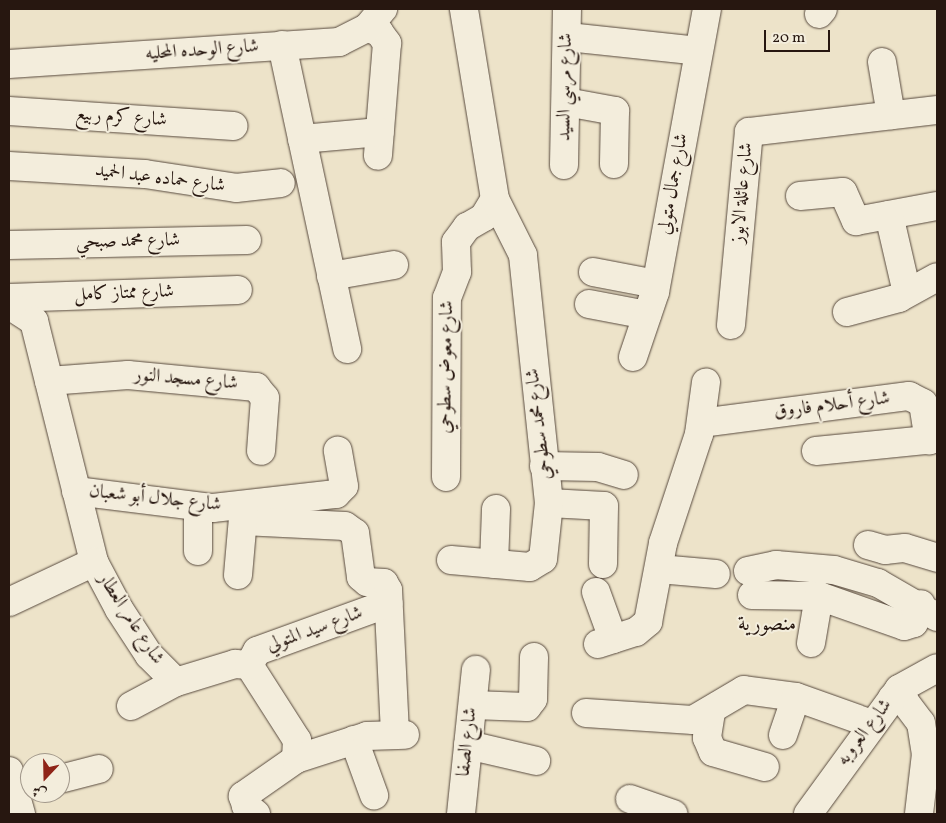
<!DOCTYPE html>
<meta charset="utf-8">
<style>
body{margin:0}
#map{position:relative;width:946px;height:823px;overflow:hidden;background:#ede3c9;font-family:Vollkorn,Amiri,serif}
div>[style]{position:absolute}
[style*='--x']{left:calc(var(--x)*1px);top:calc(var(--y)*1px);width:calc(var(--w)*1px);rotate:calc(var(--a)*1deg)}
.roads{filter:drop-shadow(0 0 1px #584a3e) drop-shadow(0 0 1px #584a3e)}
.minor>*{height:28px;margin:-14px;padding:0 14px;transform-origin:14px;border-radius:14px;background:#f3eddc}
span{translate:-50% -50%;white-space:nowrap;text-align:center;line-height:1.15;-webkit-text-stroke:4px #f3eddc;paint-order:stroke}
.street-label{font-size:19px;color:#271710}
.quarter-label{font-size:21px;color:#271710}
.frame{position:absolute;inset:0;border:10px solid #271710;pointer-events:none}
.north{position:absolute;left:20px;top:753px;width:50px;height:50px;box-sizing:border-box;background:#f3eddc;border:1px solid #a1978a;border-radius:50%;rotate:201deg;font-size:14px;font-weight:700;line-height:20px;text-align:center;color:#271710}
.north::after{content:'';display:block;margin:auto;width:18px;height:22px;background:#8f2418;clip-path:polygon(50% 0,100% 100%,50% 72%,0 100%)}
.scale{position:absolute;left:764px;top:30px;width:66px;height:22px;box-sizing:border-box;border:2px solid #271710;border-top:0;padding-left:6px;font-size:15px;line-height:18px;white-space:nowrap;color:#271710;-webkit-text-stroke:4px #f3eddc;paint-order:stroke}
</style>
<div id="map">
<div class="roads">
<div class="minor">
<i style="--x:819;--y:14;--w:6;--a:-51"></i>
<i style="--x:367;--y:28;--w:13;--a:18"></i>
<i style="--x:379;--y:32;--w:14;--a:54"></i>
<i style="--x:387;--y:43;--w:113;--a:94.6"></i>
<i style="--x:568;--y:37;--w:131;--a:6.1"></i>
<i style="--x:282;--y:45;--w:311;--a:77.9"></i>
<i style="--x:882;--y:62;--w:54;--a:80.4"></i>
<i style="--x:9;--y:64;--w:331;--a:-3.8"></i>
<i style="--x:339;--y:42;--w:31;--a:-27"></i>
<i style="--x:367;--y:28;--w:25;--a:-50"></i>
<i style="--x:566;--y:102;--w:50;--a:10.4"></i>
<i style="--x:615;--y:111;--w:53;--a:91.1"></i>
<i style="--x:9;--y:111;--w:225;--a:3.8"></i>
<i style="--x:302;--y:139;--w:78;--a:-5.1"></i>
<i style="--x:564;--y:165;--w:156;--a:-88.9"></i>
<i style="--x:9;--y:166;--w:136;--a:3.4"></i>
<i style="--x:145;--y:174;--w:92;--a:8.7"></i>
<i style="--x:236;--y:188;--w:45;--a:-6.3"></i>
<i style="--x:800;--y:196;--w:43;--a:-5.3"></i>
<i style="--x:843;--y:192;--w:32;--a:66"></i>
<i style="--x:856;--y:221;--w:82;--a:-10.5"></i>
<i style="--x:889;--y:215;--w:80;--a:77"></i>
<i style="--x:9;--y:245;--w:238;--a:-1.2"></i>
<i style="--x:593;--y:272;--w:64;--a:10.8"></i>
<i style="--x:331;--y:276;--w:64;--a:-9.9"></i>
<i style="--x:9;--y:298;--w:229;--a:-2"></i>
<i style="--x:589;--y:304;--w:59;--a:10.7"></i>
<i style="--x:9;--y:305;--w:30;--a:33"></i>
<i style="--x:34;--y:321;--w:248;--a:76"></i>
<i style="--x:94;--y:562;--w:53;--a:62"></i>
<i style="--x:119;--y:609;--w:55;--a:56.9"></i>
<i style="--x:149;--y:655;--w:38;--a:45"></i>
<i style="--x:176;--y:682;--w:62;--a:-17"></i>
<i style="--x:235;--y:664;--w:14;--a:4"></i>
<i style="--x:249;--y:665;--w:89;--a:57.4"></i>
<i style="--x:297;--y:740;--w:19;--a:93"></i>
<i style="--x:296;--y:759;--w:65;--a:145.1"></i>
<i style="--x:243;--y:796;--w:10;--a:73"></i>
<i style="--x:246;--y:806;--w:13;--a:39"></i>
<i style="--x:847;--y:312;--w:54;--a:-15.1"></i>
<i style="--x:899;--y:298;--w:43;--a:-28.9"></i>
<i style="--x:731;--y:325;--w:194;--a:-84.7"></i>
<i style="--x:749;--y:132;--w:189;--a:-6.7"></i>
<i style="--x:633;--y:357;--w:69;--a:-71.3"></i>
<i style="--x:655;--y:292;--w:288;--a:-79.6"></i>
<i style="--x:49;--y:381;--w:79;--a:-4.3"></i>
<i style="--x:128;--y:375;--w:129;--a:5.4"></i>
<i style="--x:256;--y:387;--w:14;--a:51"></i>
<i style="--x:265;--y:398;--w:53;--a:94.3"></i>
<i style="--x:701;--y:423;--w:210;--a:-7.4"></i>
<i style="--x:909;--y:396;--w:16;--a:27"></i>
<i style="--x:923;--y:403;--w:38;--a:81"></i>
<i style="--x:816;--y:451;--w:122;--a:-5.7"></i>
<i style="--x:544;--y:466;--w:54;--a:1.1"></i>
<i style="--x:598;--y:467;--w:27;--a:17"></i>
<i style="--x:446;--y:477;--w:179;--a:-89.7"></i>
<i style="--x:447;--y:298;--w:28;--a:-69"></i>
<i style="--x:457;--y:272;--w:30;--a:-92"></i>
<i style="--x:456;--y:242;--w:19;--a:-54"></i>
<i style="--x:467;--y:227;--w:20;--a:-30"></i>
<i style="--x:484;--y:217;--w:21;--a:-59"></i>
<i style="--x:495;--y:199;--w:193;--a:-99.3"></i>
<i style="--x:76;--y:491;--w:138;--a:7.1"></i>
<i style="--x:213;--y:508;--w:124;--a:-6.5"></i>
<i style="--x:336;--y:494;--w:11;--a:-45"></i>
<i style="--x:344;--y:486;--w:36;--a:-100"></i>
<i style="--x:549;--y:503;--w:55;--a:3.1"></i>
<i style="--x:604;--y:506;--w:58;--a:91"></i>
<i style="--x:243;--y:521;--w:102;--a:2.8"></i>
<i style="--x:345;--y:526;--w:12;--a:35"></i>
<i style="--x:355;--y:533;--w:44;--a:82.2"></i>
<i style="--x:361;--y:577;--w:8;--a:40"></i>
<i style="--x:367;--y:582;--w:17;--a:3"></i>
<i style="--x:384;--y:583;--w:8;--a:60"></i>
<i style="--x:388;--y:590;--w:144;--a:87.2"></i>
<i style="--x:868;--y:545;--w:18;--a:16"></i>
<i style="--x:885;--y:550;--w:20;--a:-6"></i>
<i style="--x:905;--y:548;--w:34;--a:17"></i>
<i style="--x:198;--y:551;--w:43;--a:-90"></i>
<i style="--x:451;--y:560;--w:79;--a:5.1"></i>
<i style="--x:530;--y:567;--w:15;--a:-32"></i>
<i style="--x:543;--y:559;--w:56;--a:-83.9"></i>
<i style="--x:549;--y:503;--w:249;--a:-96"></i>
<i style="--x:523;--y:255;--w:63;--a:-116.6"></i>
<i style="--x:494;--y:564;--w:55;--a:-87.9"></i>
<i style="--x:659;--y:569;--w:57;--a:5"></i>
<i style="--x:748;--y:571;--w:29;--a:-12"></i>
<i style="--x:776;--y:565;--w:58;--a:4.9"></i>
<i style="--x:834;--y:570;--w:46;--a:16.5"></i>
<i style="--x:878;--y:583;--w:68;--a:30"></i>
<i style="--x:238;--y:575;--w:69;--a:-85"></i>
<i style="--x:596;--y:592;--w:50;--a:70.1"></i>
<i style="--x:752;--y:595;--w:67;--a:0.9"></i>
<i style="--x:819;--y:596;--w:90;--a:19.4"></i>
<i style="--x:904;--y:626;--w:10;--a:-17"></i>
<i style="--x:914;--y:623;--w:20;--a:-70"></i>
<i style="--x:9;--y:602;--w:94;--a:-25.2"></i>
<i style="--x:811;--y:643;--w:48;--a:-80.3"></i>
<i style="--x:598;--y:644;--w:40;--a:-18"></i>
<i style="--x:636;--y:632;--w:16;--a:-40"></i>
<i style="--x:648;--y:622;--w:80;--a:-79.2"></i>
<i style="--x:663;--y:543;--w:115;--a:-71.7"></i>
<i style="--x:699;--y:434;--w:52;--a:-82.3"></i>
<i style="--x:249;--y:665;--w:16;--a:-60"></i>
<i style="--x:257;--y:651;--w:140;--a:-20"></i>
<i style="--x:892;--y:698;--w:14;--a:17"></i>
<i style="--x:905;--y:702;--w:26;--a:53"></i>
<i style="--x:921;--y:723;--w:31;--a:81"></i>
<i style="--x:926;--y:754;--w:60;--a:96.7"></i>
<i style="--x:473;--y:705;--w:54;--a:2.1"></i>
<i style="--x:527;--y:707;--w:10;--a:-53"></i>
<i style="--x:533;--y:699;--w:42;--a:-88.6"></i>
<i style="--x:131;--y:706;--w:51;--a:-28.1"></i>
<i style="--x:711;--y:712;--w:26;--a:99"></i>
<i style="--x:707;--y:738;--w:15;--a:67"></i>
<i style="--x:713;--y:752;--w:54;--a:16.1"></i>
<i style="--x:586;--y:713;--w:107;--a:3.7"></i>
<i style="--x:693;--y:720;--w:59;--a:-30.5"></i>
<i style="--x:744;--y:690;--w:52;--a:7.7"></i>
<i style="--x:796;--y:697;--w:81;--a:19.6"></i>
<i style="--x:783;--y:735;--w:40;--a:-71.1"></i>
<i style="--x:354;--y:740;--w:59;--a:70"></i>
<i style="--x:468;--y:745;--w:70;--a:13.2"></i>
<i style="--x:296;--y:759;--w:75;--a:-17.9"></i>
<i style="--x:367;--y:736;--w:38;--a:-2"></i>
<i style="--x:9;--y:771;--w:45;--a:74.4"></i>
<i style="--x:60;--y:779;--w:40;--a:-14.4"></i>
<i style="--x:630;--y:799;--w:46;--a:19.2"></i>
<i style="--x:461;--y:814;--w:145;--a:-84.1"></i>
<i style="--x:808;--y:814;--w:155;--a:-53.9"></i>
<i style="--x:899;--y:689;--w:43;--a:-28.9"></i>
</div>
</div>
<div class="street-label">
<span style="left:202px;top:51px;rotate:-4deg">شارع الوحده المحليه</span>
<span style="left:566px;top:87px;rotate:-89deg">شارع مرسي السيد</span>
<span style="left:121px;top:118px;rotate:4deg">شارع كرم ربيع</span>
<span style="left:160px;top:179px;rotate:7deg">شارع حماده عبد الحميد</span>
<span style="left:674px;top:184px;rotate:-80deg">شارع جمال متولي</span>
<span style="left:743px;top:193px;rotate:-85deg">شارع عائلة الابوز</span>
<span style="left:128px;top:242px;rotate:-1deg">شارع محمد صبحي</span>
<span style="left:124px;top:294px;rotate:-2deg">شارع ممتاز كامل</span>
<span style="left:447px;top:367px;rotate:-89deg">شارع معوض سطوحي</span>
<span style="left:186px;top:380px;rotate:5deg">شارع مسجد النور</span>
<span style="left:832px;top:406px;rotate:-7deg">شارع أحلام فاروق</span>
<span style="left:540px;top:424px;rotate:-97deg">شارع محمد سطوحي</span>
<span style="left:155px;top:499px;rotate:6deg">شارع جلال أبو شعبان</span>
<span style="left:130px;top:619px;rotate:57deg">شارع عامر العطار</span>
<span style="left:315px;top:630px;rotate:-20deg">شارع سيد المتولي</span>
<span style="left:865px;top:733px;rotate:-53deg">شارع العروبه</span>
<span style="left:468px;top:742px;rotate:-84deg">شارع الصفا</span>
</div>
<div class="quarter-label">
<span style="left:767px;top:625px">منصورية</span>
</div>
<div class="frame"></div>
<div class="north">ش</div>
<div class="scale">20 m</div>
</div>
